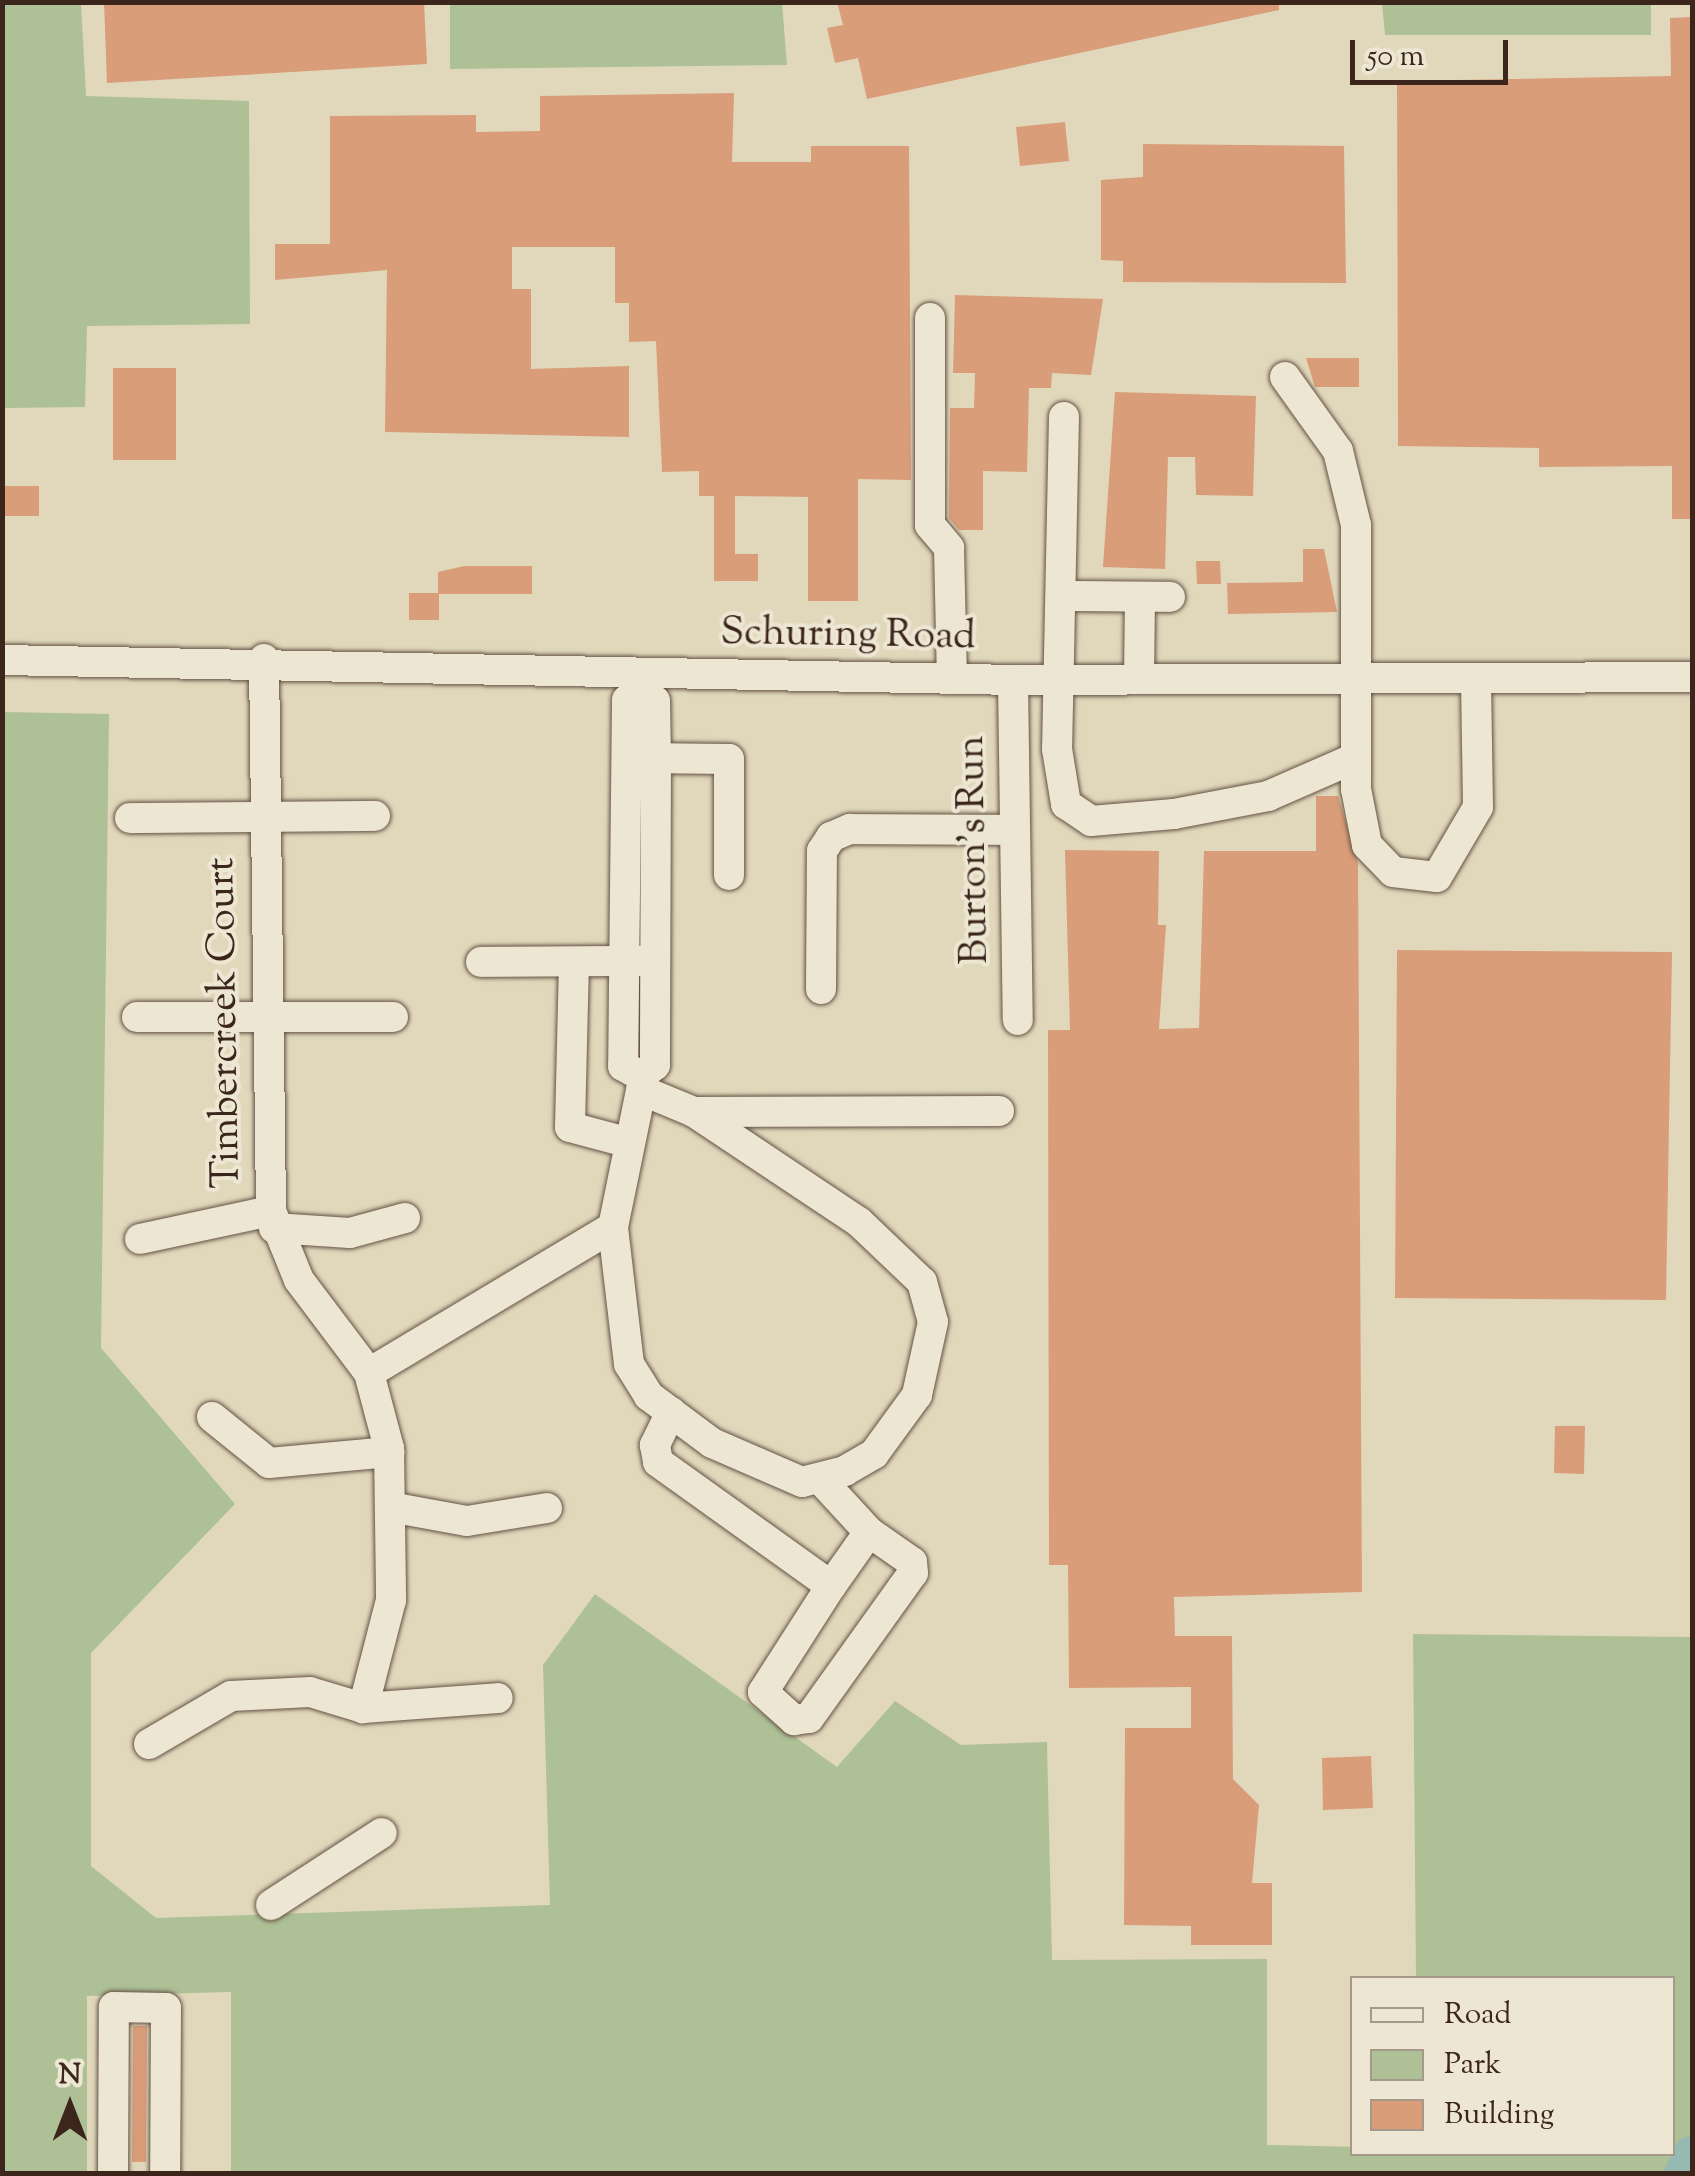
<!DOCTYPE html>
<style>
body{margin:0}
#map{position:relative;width:1695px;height:2176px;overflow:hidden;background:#e1d8bc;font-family:"Sorts Mill Goudy",serif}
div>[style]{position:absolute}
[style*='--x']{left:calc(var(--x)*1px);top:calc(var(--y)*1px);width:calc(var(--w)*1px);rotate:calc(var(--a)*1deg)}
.green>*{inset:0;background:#adc096}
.river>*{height:38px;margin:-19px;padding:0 19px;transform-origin:19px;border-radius:19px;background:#94bab1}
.building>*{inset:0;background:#d99d7a}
.roads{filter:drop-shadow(0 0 2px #655244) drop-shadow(0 0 2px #655244)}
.minor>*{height:30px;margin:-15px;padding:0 15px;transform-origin:15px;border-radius:15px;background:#ece6d3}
span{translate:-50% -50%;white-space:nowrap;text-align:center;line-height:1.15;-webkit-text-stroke:8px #ece6d3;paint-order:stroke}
.street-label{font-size:40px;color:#3c261c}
.frame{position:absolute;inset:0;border:5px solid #3c261c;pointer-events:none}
.legend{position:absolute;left:1350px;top:1976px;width:325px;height:180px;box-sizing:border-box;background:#ece6d3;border:2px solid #a6998a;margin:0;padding:12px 18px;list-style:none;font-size:30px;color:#3c261c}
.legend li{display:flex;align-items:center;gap:20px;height:50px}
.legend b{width:50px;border:2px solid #a6998a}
.north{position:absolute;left:20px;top:2056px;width:100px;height:100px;-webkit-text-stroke:8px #ece6d3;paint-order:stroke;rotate:0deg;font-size:28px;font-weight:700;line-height:40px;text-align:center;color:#3c261c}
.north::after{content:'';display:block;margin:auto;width:35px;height:45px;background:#3c261c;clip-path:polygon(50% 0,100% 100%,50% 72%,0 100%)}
.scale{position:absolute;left:1350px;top:40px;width:158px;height:45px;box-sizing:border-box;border:5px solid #3c261c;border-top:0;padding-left:12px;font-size:30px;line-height:35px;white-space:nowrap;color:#3c261c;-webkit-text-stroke:8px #ece6d3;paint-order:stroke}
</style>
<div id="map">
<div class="green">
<i style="clip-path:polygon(3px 2px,81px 3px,86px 96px,249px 101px,250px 324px,87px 326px,85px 407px,3px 408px)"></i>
<i style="clip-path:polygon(450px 3px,782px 3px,787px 65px,450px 69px)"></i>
<i style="clip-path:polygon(1382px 3px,1651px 3px,1651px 35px,1385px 35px)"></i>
<i style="clip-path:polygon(3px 712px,109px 714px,101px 1348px,235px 1504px,91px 1653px,91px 1866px,156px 1918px,550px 1905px,543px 1665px,595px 1594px,837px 1767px,895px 1701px,961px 1745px,1047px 1742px,1052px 1960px,1267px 1959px,1267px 2145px,1672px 2154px,1672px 1978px,1416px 1978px,1413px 1634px,1692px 1637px,1692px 2173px,231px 2173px,231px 1992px,87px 1996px,87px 2173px,3px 2173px)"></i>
</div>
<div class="river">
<i style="--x:1683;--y:2174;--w:21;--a:-65"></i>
</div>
<div class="building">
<i style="clip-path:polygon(104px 2px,424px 2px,427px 64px,107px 83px)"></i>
<i style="clip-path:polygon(837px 2px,1279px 2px,1279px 10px,867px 99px,858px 58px,835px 63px,827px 28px,843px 25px)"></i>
<i style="clip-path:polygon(1692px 17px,1692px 519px,1672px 519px,1672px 466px,1539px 467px,1539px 448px,1398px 446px,1397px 81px,1671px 76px,1670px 18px)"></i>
<i style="clip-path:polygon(734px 93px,732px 162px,811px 162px,811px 146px,909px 146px,911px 480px,858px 479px,858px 601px,808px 601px,808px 497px,735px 496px,735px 554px,758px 554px,758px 581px,714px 581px,714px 496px,699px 496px,699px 471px,662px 472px,656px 341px,629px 342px,629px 303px,615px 303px,615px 247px,512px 247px,512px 289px,531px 289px,531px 369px,629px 366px,629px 437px,385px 432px,387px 270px,275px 280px,275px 244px,330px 244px,330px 116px,476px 115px,476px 132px,540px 131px,540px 96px)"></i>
<i style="clip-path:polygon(1065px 122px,1069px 161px,1020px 166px,1016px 127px)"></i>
<i style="clip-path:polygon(1143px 144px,1344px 146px,1346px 283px,1123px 282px,1123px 261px,1101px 260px,1101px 180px,1143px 177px)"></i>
<i style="clip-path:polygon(955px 295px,1103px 299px,1091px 375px,1052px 373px,1051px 388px,1029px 388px,1027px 472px,983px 471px,983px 530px,959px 530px,949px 518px,950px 408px,974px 408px,975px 373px,953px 373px)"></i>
<i style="clip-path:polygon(1306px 358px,1359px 358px,1359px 387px,1315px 387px)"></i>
<i style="clip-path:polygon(113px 368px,176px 368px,176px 460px,113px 460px)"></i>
<i style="clip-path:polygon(1115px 392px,1256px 396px,1253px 496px,1196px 495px,1195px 457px,1168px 457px,1165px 569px,1103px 567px)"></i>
<i style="clip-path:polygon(2px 486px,39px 486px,39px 516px,2px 516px)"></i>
<i style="clip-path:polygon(1303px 549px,1324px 549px,1337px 612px,1228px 614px,1227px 583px,1303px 582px)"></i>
<i style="clip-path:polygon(1196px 561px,1220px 561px,1221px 584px,1197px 584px)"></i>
<i style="clip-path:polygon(464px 566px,532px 566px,532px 594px,439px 594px,439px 620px,409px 620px,409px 593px,438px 593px,438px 572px)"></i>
<i style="clip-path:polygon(1316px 796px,1338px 796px,1358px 863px,1362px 1592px,1174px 1597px,1175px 1636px,1232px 1636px,1233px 1779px,1259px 1805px,1252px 1883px,1272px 1883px,1272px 1945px,1191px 1945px,1191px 1926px,1124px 1925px,1125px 1728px,1191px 1728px,1191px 1687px,1069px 1688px,1068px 1565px,1049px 1565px,1048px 1030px,1070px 1030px,1065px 850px,1159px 851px,1158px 925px,1166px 925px,1159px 1029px,1199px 1028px,1204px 851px,1316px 851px)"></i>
<i style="clip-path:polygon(1397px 950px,1672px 952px,1666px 1300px,1395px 1298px)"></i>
<i style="clip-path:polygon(1555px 1426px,1585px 1426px,1584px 1474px,1554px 1473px)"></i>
<i style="clip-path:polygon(1371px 1756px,1373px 1808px,1323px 1810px,1322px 1758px)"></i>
<i style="clip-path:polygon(133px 2026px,147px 2026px,146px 2162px,132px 2162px)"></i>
</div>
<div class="roads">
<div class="minor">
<i style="--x:930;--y:318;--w:207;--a:90"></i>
<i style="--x:930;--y:525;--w:30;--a:50"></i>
<i style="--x:949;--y:548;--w:131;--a:88.7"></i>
<i style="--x:1285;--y:377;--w:91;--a:54.4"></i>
<i style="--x:1338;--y:451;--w:76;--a:76.3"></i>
<i style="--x:1356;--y:525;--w:264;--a:90"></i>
<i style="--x:1356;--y:789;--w:57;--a:78.9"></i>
<i style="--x:1367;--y:845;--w:37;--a:46"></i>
<i style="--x:1393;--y:872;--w:44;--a:6.5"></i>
<i style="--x:1437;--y:877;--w:81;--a:-59.6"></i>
<i style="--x:1478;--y:807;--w:129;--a:-90.9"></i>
<i style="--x:1064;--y:417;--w:332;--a:91.2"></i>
<i style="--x:1057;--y:749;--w:56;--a:80.7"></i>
<i style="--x:1066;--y:804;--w:30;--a:34"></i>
<i style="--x:1091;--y:821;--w:83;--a:-4.8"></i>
<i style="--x:1174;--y:814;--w:96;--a:-10.8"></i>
<i style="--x:1268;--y:796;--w:95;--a:-23.6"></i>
<i style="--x:1062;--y:596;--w:108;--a:0.5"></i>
<i style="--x:264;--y:659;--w:552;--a:89.27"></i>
<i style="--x:271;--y:1211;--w:74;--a:67.9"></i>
<i style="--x:299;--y:1280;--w:116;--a:53"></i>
<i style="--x:369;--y:1373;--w:78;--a:75.1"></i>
<i style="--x:389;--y:1448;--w:152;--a:89.2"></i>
<i style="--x:391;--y:1600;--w:112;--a:104.5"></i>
<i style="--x:2;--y:660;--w:1011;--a:1.13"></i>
<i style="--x:1013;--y:680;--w:679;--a:-0.25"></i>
<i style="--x:1139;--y:679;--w:82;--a:-89.3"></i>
<i style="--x:1013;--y:680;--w:340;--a:89.2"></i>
<i style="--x:639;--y:692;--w:14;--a:146"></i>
<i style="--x:627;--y:700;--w:366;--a:90.6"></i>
<i style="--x:623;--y:1066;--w:21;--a:29"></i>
<i style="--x:639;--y:692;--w:18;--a:29"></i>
<i style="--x:655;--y:701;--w:57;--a:89"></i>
<i style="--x:656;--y:758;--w:307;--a:90.2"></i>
<i style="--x:655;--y:1065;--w:18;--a:142"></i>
<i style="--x:639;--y:758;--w:90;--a:0.6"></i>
<i style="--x:729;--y:759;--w:116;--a:90"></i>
<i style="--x:130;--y:818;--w:245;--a:-0.5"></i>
<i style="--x:481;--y:962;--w:161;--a:-0.4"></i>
<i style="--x:574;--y:962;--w:165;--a:91.4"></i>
<i style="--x:570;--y:1127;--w:62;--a:14.9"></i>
<i style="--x:821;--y:989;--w:138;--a:-89.6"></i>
<i style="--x:822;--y:851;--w:17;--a:-57"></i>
<i style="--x:831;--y:837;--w:21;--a:-23"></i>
<i style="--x:850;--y:829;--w:165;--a:0.3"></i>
<i style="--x:137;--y:1017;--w:256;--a:0"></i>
<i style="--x:641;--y:1090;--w:57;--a:22.5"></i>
<i style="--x:694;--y:1112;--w:198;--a:33.7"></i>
<i style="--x:859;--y:1222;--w:87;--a:43.6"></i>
<i style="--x:922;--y:1282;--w:41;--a:74.6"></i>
<i style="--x:933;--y:1322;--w:75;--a:102.4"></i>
<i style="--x:917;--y:1395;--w:73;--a:126.1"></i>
<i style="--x:874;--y:1454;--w:34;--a:150"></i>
<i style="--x:845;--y:1471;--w:44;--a:165.7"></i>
<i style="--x:802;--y:1482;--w:98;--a:-156.6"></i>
<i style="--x:712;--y:1443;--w:79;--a:-143.3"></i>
<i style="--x:649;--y:1396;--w:38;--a:-122"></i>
<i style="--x:629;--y:1364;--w:138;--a:-96.7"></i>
<i style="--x:613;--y:1227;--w:140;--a:-78.4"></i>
<i style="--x:694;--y:1112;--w:305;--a:-0.2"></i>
<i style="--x:274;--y:1228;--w:76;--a:3.8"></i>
<i style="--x:350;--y:1233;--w:57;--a:-15.3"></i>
<i style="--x:140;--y:1239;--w:134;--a:-12.1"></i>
<i style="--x:369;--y:1373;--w:284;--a:-30.9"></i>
<i style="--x:671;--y:1412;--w:37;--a:116"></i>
<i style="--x:655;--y:1445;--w:17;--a:80"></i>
<i style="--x:658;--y:1462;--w:213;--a:35.6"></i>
<i style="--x:831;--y:1586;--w:66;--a:-54.9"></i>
<i style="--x:869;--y:1532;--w:69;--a:-132.7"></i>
<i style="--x:212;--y:1417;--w:73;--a:38.9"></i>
<i style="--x:269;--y:1463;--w:121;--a:-5.2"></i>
<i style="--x:390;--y:1507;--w:78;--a:10.3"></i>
<i style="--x:467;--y:1521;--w:81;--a:-9.2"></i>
<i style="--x:831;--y:1586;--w:126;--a:122.7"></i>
<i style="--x:763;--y:1692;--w:42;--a:42.1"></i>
<i style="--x:794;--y:1720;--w:15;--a:-8"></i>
<i style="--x:809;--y:1718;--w:178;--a:-54.4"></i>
<i style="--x:913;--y:1573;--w:11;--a:-95"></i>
<i style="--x:912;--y:1562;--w:52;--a:-145.1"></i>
<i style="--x:149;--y:1744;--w:95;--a:-30.3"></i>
<i style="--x:231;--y:1696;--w:79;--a:-2.9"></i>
<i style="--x:310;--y:1692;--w:55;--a:16.8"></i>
<i style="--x:363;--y:1708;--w:135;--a:-4.2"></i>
<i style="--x:271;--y:1905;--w:132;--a:-33"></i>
<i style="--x:113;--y:2174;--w:167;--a:-89.7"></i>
<i style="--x:114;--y:2007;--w:52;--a:1.1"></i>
<i style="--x:166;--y:2008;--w:166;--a:90.3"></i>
</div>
</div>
<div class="street-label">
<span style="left:848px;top:636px;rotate:1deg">Schuring Road</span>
<span style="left:975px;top:850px;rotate:-91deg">Burton's Run</span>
<span style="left:226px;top:1023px;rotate:-91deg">Timbercreek Court</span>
</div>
<div class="frame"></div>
<ul class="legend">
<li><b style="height:12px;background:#ece6d3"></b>Road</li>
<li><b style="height:28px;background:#adc096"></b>Park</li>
<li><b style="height:28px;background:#d99d7a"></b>Building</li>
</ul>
<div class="north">N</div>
<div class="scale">50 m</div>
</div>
